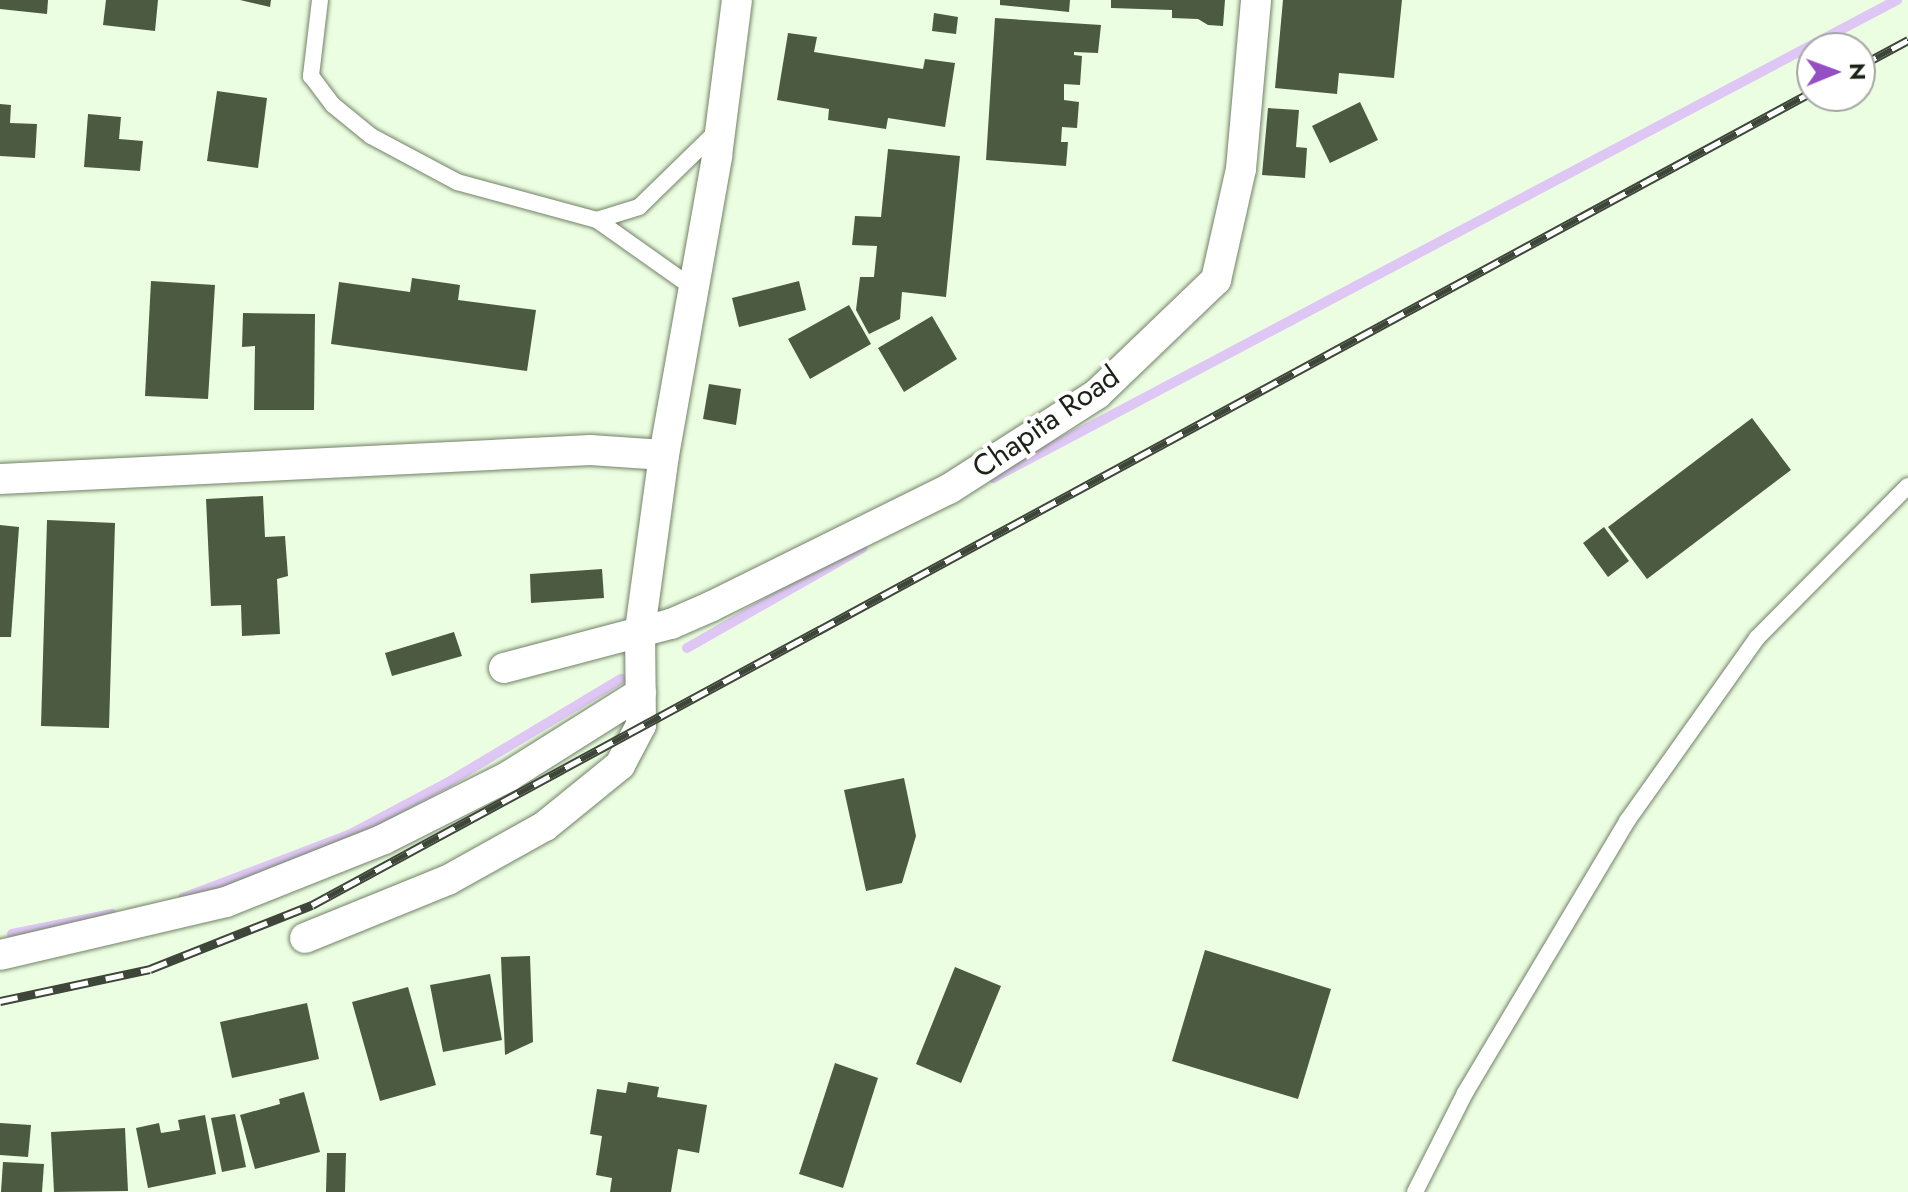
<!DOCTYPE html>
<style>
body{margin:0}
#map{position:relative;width:1908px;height:1192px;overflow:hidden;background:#ecfee1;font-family:Jost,sans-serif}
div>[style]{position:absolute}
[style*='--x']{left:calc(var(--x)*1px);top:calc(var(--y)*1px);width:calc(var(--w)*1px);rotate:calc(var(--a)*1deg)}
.stream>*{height:10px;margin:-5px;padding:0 5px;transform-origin:5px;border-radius:5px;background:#dfc7f5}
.building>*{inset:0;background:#4b5a41}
.roads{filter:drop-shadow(0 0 2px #718167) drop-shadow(0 0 2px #718167)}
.service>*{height:16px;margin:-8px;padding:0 8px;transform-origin:8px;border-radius:8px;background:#fff}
.minor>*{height:30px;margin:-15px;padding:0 15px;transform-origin:15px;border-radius:15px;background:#fff}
.rail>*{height:9px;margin-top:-4.5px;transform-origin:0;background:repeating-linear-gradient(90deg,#fff 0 18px,#3e4639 0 36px);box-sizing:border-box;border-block:2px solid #3e4639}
span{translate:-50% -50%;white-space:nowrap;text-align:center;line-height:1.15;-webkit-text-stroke:8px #fff;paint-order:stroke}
.street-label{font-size:30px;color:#1c2218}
.north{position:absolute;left:1796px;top:32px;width:80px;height:80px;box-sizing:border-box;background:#fff;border:2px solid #a4a7a3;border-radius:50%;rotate:89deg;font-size:22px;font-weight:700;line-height:32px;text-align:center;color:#1c2218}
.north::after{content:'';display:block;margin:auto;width:28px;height:36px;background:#934fc3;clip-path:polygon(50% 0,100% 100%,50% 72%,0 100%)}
</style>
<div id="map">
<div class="stream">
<i style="--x:993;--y:478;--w:1023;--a:-27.87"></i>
<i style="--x:687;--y:648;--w:202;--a:-29.7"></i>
<i style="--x:183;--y:898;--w:178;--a:-20.8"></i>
<i style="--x:349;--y:835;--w:111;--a:-28"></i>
<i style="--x:447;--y:783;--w:203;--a:-30.9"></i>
<i style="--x:12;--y:934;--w:102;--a:-11.3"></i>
</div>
<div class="building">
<i style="clip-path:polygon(0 0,48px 0,47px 14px,0 9px)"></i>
<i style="clip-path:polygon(106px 0,158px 0,155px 31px,103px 25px)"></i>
<i style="clip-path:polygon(240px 0,271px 0,270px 7px)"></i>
<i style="clip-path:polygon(1000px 0,1070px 0,1069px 12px,1000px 5px)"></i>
<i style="clip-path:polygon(1111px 0,1225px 0,1223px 26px,1208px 25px,1198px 19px,1172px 18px,1172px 10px,1111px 8px)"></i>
<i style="clip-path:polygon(1283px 0,1402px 0,1394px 78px,1339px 73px,1337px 94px,1275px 88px)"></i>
<i style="clip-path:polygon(934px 13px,958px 17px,956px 34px,932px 31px)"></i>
<i style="clip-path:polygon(995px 18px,1101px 25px,1098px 53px,1074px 52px,1074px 55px,1082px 56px,1080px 85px,1064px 84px,1064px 100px,1079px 102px,1077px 128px,1062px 127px,1061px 142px,1068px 142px,1066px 166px,986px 160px)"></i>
<i style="clip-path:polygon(788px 33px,817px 37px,814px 52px,923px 69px,925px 59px,955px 63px,945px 127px,888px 118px,886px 129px,828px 120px,829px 109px,777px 100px)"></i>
<i style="clip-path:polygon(217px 91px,267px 98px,258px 168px,207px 161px)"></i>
<i style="clip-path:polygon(1360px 102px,1378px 140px,1330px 163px,1312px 126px)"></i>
<i style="clip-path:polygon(0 104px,11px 105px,10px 123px,37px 124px,35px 158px,0 156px)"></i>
<i style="clip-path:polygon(1268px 108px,1299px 110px,1296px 147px,1307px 148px,1305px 178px,1262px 175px)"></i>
<i style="clip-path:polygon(88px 114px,121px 117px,119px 139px,143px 141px,140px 171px,84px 167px)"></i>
<i style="clip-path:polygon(888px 149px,960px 156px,946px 297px,902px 292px,900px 319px,869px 334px,856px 310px,860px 277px,874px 277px,877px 246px,852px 245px,855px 216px,881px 217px)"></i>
<i style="clip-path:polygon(412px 278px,460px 285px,458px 300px,536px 310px,527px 371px,331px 344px,339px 282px,410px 292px)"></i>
<i style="clip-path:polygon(151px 281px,215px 285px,208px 399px,145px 396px)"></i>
<i style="clip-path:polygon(799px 281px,806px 310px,739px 327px,732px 298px)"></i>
<i style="clip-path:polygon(849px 305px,871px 344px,810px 379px,788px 339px)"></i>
<i style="clip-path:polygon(243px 313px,315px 314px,314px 410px,254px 410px,255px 346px,242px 347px)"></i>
<i style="clip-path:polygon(932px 316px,957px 359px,904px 392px,878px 348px)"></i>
<i style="clip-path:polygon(709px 384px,741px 389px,736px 425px,703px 419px)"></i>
<i style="clip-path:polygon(1752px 418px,1791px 470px,1647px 579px,1608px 527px)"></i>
<i style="clip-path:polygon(263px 496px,265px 537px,285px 536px,288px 576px,277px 579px,280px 634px,242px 636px,241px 605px,211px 606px,206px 499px)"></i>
<i style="clip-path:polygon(47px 520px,115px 523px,109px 728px,41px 726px)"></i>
<i style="clip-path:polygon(0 525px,19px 527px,11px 637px,0 637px)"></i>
<i style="clip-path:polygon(1604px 527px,1629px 561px,1608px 577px,1583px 543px)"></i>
<i style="clip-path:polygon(602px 569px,604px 598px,531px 603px,530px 574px)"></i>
<i style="clip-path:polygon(454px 632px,462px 656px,392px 676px,385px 653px)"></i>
<i style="clip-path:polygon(904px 778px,916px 836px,902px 883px,866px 891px,844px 790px)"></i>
<i style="clip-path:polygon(1205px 950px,1331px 989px,1298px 1099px,1172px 1061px)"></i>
<i style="clip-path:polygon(530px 956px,533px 1042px,505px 1055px,501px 957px)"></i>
<i style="clip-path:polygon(955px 967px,1001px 986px,961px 1083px,916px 1064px)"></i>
<i style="clip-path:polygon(490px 974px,502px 1040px,443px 1052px,430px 985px)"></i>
<i style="clip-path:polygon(408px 987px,436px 1085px,380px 1101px,352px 1002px)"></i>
<i style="clip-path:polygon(307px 1003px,319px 1059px,232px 1078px,220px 1022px)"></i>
<i style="clip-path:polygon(835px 1063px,878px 1078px,843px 1188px,799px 1174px)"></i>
<i style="clip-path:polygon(628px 1082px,659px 1087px,657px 1097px,707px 1105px,699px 1153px,678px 1149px,671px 1192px,610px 1192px,612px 1178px,596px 1175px,602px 1136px,590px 1134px,597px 1089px,626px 1093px)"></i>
<i style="clip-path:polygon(304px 1092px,320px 1152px,255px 1169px,240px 1115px,280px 1104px,279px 1099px)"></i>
<i style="clip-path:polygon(235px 1114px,246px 1167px,222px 1172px,211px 1118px)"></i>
<i style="clip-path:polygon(205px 1115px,216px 1174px,148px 1188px,136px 1128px,159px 1123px,161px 1133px,180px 1130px,178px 1120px)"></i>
<i style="clip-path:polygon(0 1123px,31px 1125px,28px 1157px,0 1155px)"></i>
<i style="clip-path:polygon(125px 1128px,128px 1191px,54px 1192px,51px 1132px)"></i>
<i style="clip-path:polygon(327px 1153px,346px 1153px,345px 1192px,326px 1192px)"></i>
<i style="clip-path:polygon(3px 1162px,44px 1164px,42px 1192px,1px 1192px)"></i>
</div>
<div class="roads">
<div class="service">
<i style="--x:320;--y:0;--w:77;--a:96.8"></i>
<i style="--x:311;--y:76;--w:36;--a:53"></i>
<i style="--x:333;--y:105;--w:49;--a:39.2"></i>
<i style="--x:371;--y:136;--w:98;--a:28.1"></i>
<i style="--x:457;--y:182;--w:145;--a:15.2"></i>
<i style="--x:597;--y:220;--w:44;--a:-17.2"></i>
<i style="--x:639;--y:207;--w:110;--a:-44.3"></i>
<i style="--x:597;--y:220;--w:118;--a:35.3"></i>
<i style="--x:1415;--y:1192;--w:111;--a:-63.2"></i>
<i style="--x:1465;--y:1093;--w:317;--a:-59.2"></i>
<i style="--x:1627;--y:821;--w:224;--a:-54.6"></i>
<i style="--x:1757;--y:638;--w:214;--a:-45.2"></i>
</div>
<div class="minor">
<i style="--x:0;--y:479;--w:591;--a:-2.81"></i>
<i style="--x:590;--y:450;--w:74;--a:3.9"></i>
<i style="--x:504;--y:668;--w:173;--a:-14.8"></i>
<i style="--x:671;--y:624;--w:45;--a:-23.7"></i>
<i style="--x:712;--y:606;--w:264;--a:-26.3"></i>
<i style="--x:949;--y:489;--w:176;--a:-32.7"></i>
<i style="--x:1097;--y:394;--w:165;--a:-43.8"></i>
<i style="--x:1216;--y:280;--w:114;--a:-77.3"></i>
<i style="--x:1241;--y:169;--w:170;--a:-84.9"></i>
<i style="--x:305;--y:938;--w:154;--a:-22.1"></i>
<i style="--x:448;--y:880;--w:111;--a:-29.1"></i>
<i style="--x:545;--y:826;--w:97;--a:-39.1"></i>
<i style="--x:620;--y:765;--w:45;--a:-62.3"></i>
<i style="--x:641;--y:725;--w:95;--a:-90.6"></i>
<i style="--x:640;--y:630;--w:177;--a:-82.2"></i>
<i style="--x:664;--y:455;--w:304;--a:-79.9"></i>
<i style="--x:717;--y:156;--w:157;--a:-82.7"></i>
<i style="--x:0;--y:955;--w:232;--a:-13.2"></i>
<i style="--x:226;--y:902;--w:170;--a:-21.7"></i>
<i style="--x:384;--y:839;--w:140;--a:-26.7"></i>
<i style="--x:509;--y:776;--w:156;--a:-32.2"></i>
</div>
</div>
<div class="rail">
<i style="--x:1860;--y:66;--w:55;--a:-28.4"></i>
<i style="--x:0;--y:1001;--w:153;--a:-12"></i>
<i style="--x:150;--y:969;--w:174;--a:-21.6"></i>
<i style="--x:312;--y:905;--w:1706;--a:-28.46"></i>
</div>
<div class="street-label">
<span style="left:1046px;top:422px;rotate:-35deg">Chapita Road</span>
</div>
<div class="north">N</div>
</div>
